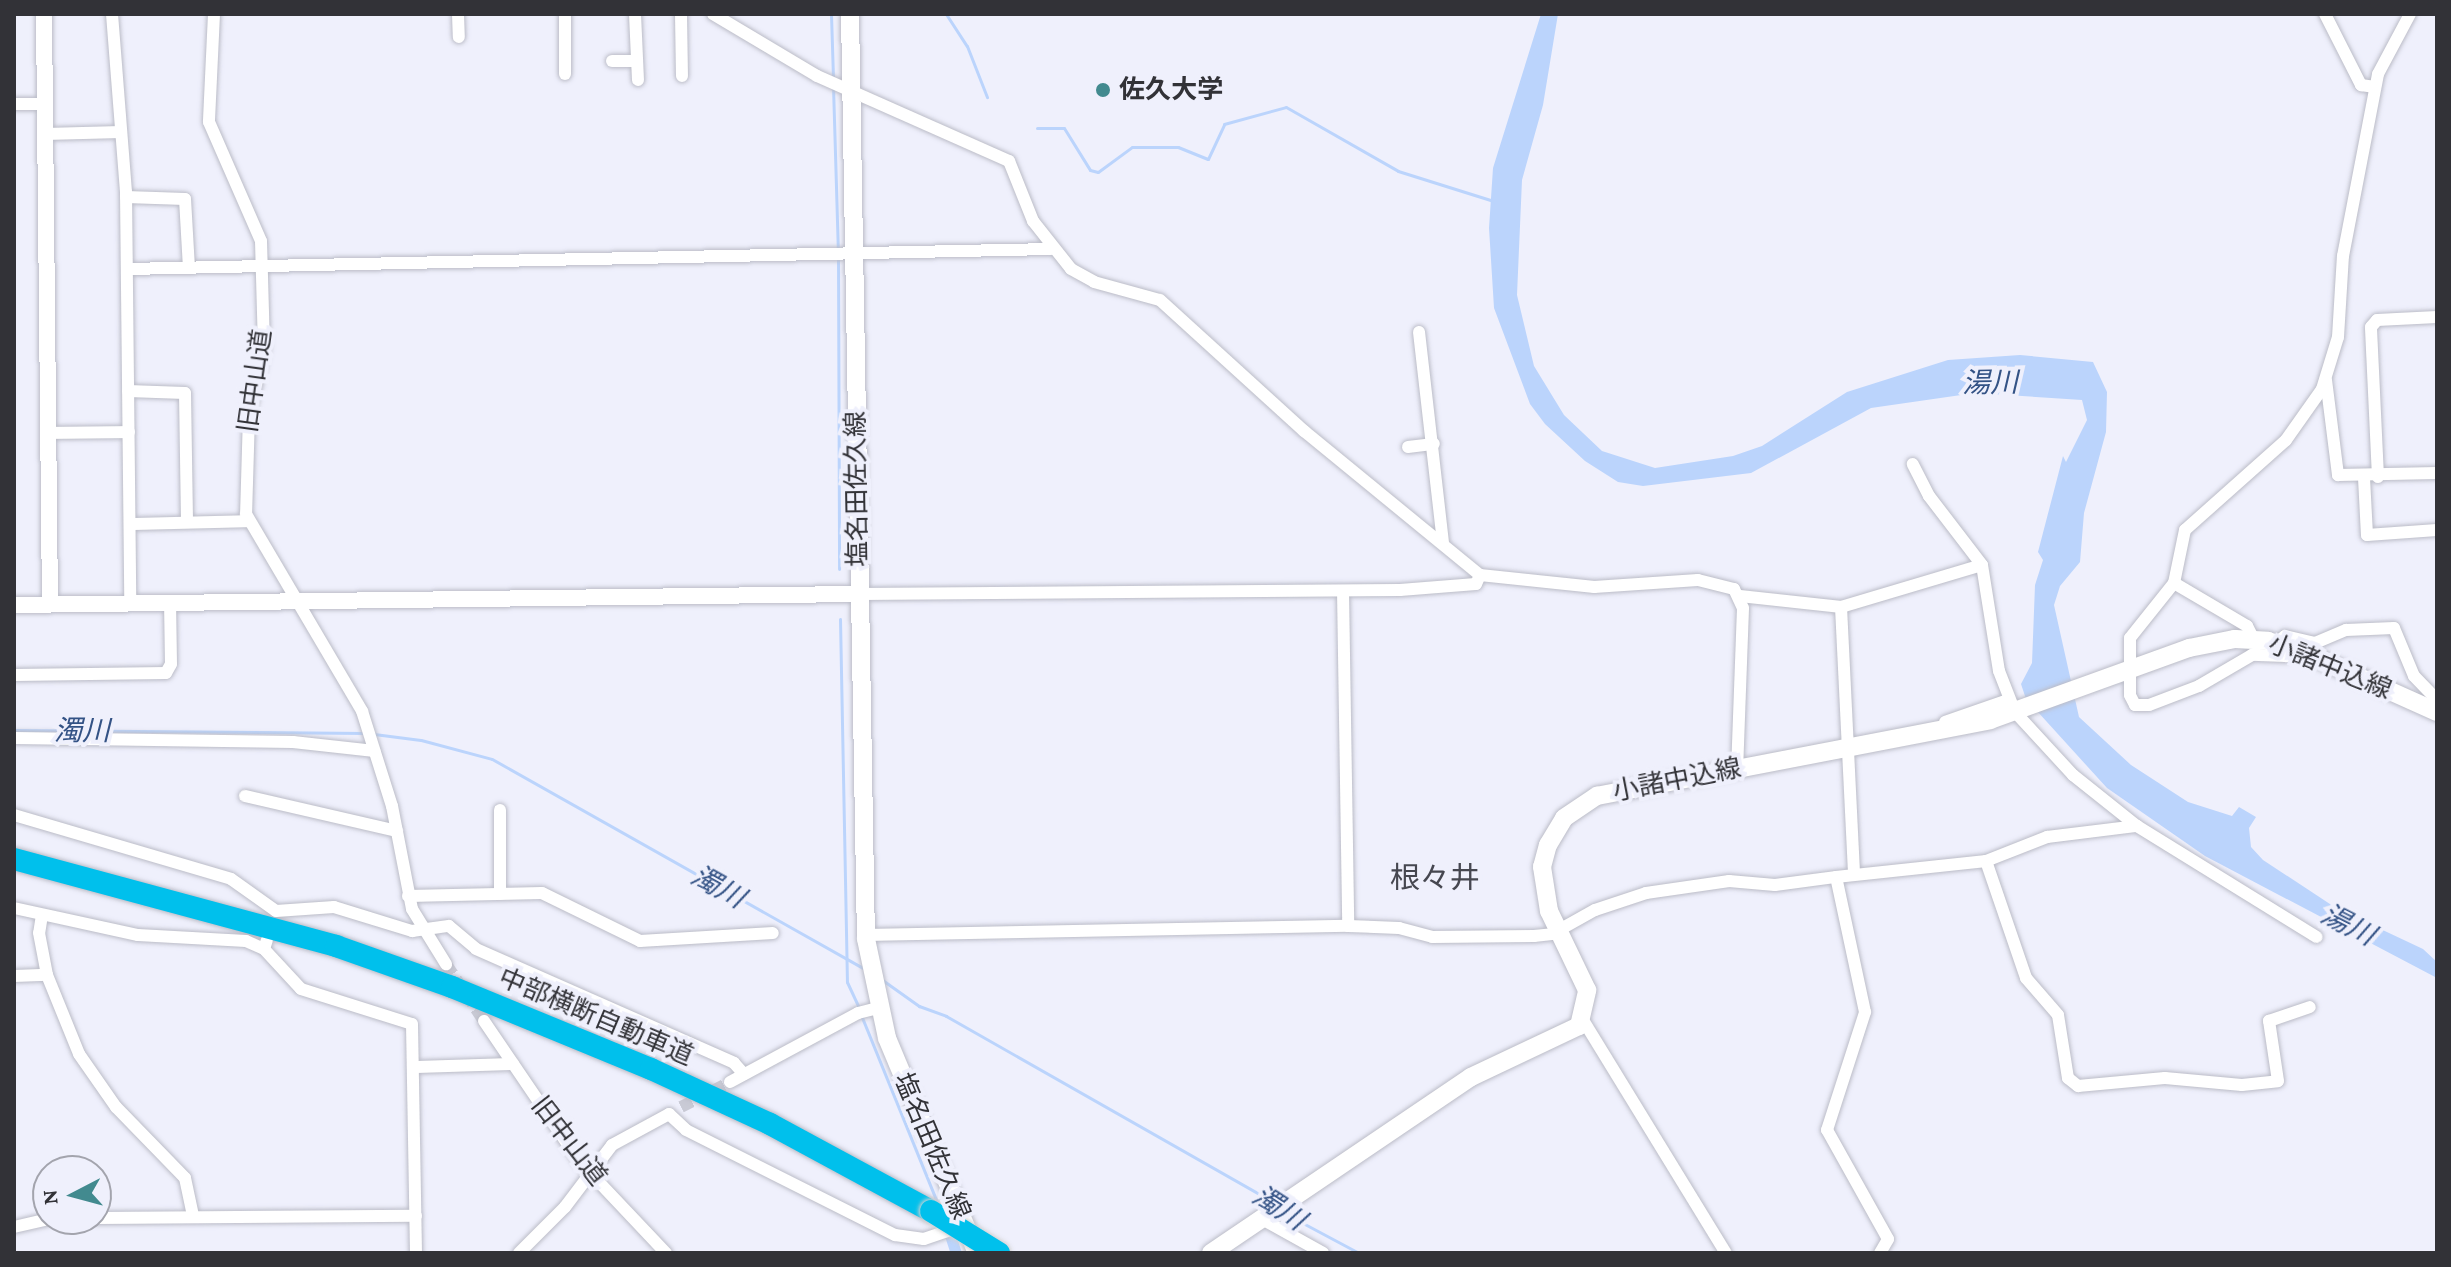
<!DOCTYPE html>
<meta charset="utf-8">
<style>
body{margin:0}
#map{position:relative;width:2451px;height:1267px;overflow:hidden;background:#eff0fc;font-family:"Crimson Pro","Noto Sans JP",serif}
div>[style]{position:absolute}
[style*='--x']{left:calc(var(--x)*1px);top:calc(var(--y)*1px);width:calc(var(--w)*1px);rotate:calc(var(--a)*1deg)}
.water>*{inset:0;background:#bbd4fc}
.stream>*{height:3px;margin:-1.5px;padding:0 1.5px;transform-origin:1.5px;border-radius:1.5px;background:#bbd4fc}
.canal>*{height:11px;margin:-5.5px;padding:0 5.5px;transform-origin:5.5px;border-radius:5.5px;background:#bbd4fc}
.minor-tunnel>*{height:12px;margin-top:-6px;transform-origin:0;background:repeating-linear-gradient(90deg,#c9cad5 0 12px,transparent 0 18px)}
.roads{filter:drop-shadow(0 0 2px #bbbcc7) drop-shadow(0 0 2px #bbbcc7)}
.minor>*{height:12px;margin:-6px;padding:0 6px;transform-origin:6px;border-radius:6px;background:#fff}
.tertiary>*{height:16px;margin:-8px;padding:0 8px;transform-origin:8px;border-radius:8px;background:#fff}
.secondary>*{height:18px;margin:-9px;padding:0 9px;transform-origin:9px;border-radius:9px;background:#fff}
.motorway>*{height:22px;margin:-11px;padding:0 11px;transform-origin:11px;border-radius:11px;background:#00c0ec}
.bridges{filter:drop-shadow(0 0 2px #d2d2d3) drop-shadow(0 0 2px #d2d2d3)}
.motorway-bridge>*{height:22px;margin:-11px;padding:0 11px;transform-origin:11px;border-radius:11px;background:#00c0ec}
.dots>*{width:22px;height:22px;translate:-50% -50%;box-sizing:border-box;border:4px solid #eff0fc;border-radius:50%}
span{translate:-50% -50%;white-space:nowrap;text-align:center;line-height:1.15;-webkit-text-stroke:8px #eff0fc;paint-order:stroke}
.poi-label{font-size:26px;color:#323237;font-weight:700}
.left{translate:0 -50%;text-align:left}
.street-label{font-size:26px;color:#323237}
.water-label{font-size:28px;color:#335285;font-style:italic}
.quarter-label{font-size:30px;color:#464750}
.frame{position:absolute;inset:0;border:16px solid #323237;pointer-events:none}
.north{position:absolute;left:32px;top:1155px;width:80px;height:80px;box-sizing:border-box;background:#eff0fc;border:2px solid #a3a4ad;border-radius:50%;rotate:264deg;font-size:22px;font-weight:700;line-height:32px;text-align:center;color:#323237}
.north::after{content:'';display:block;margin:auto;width:28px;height:36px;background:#428a8f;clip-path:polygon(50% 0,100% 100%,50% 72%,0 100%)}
</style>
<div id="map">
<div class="water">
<i style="clip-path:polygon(1541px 14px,1558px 14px,1543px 105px,1522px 180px,1517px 295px,1534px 366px,1564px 415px,1602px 451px,1655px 468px,1733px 456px,1762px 446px,1847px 392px,1948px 360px,2020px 355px,2093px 362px,2107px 392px,2106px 432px,2084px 513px,2080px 562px,2060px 586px,2054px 605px,2079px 717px,2131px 765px,2188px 802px,2232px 816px,2239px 807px,2256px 817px,2249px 828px,2251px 847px,2263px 860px,2336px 908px,2423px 949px,2437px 962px,2437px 978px,2205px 856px,2107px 788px,2026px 699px,2021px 684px,2032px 663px,2035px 585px,2043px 560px,2038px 552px,2063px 456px,2066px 462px,2087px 420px,2082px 400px,1975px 393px,1871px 408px,1751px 473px,1643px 486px,1618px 482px,1585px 461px,1545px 424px,1530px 404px,1494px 308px,1489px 228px,1493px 168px)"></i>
</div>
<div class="stream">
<i style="--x:831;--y:14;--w:64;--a:88.2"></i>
<i style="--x:946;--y:14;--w:38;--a:57"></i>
<i style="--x:967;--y:46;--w:55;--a:68.6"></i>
<i style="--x:833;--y:86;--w:164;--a:88.3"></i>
<i style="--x:1037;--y:128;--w:27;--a:0"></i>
<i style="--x:1064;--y:128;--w:49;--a:58.2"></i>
<i style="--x:1090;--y:170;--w:8;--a:14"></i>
<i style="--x:1098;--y:172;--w:42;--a:-36.3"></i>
<i style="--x:1132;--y:147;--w:46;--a:0"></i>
<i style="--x:1178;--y:147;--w:32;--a:22"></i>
<i style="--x:1208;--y:159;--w:38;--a:-65"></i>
<i style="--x:1224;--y:124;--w:64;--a:-15.3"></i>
<i style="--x:1286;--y:107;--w:129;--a:29.7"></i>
<i style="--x:1398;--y:171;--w:101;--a:17.4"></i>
<i style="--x:838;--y:258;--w:311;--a:89.8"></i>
<i style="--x:840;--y:619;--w:363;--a:88.9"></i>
<i style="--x:847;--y:982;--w:29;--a:65"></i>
<i style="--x:14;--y:730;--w:352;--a:0.5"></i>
<i style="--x:374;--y:734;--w:47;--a:7.3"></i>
<i style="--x:421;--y:740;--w:73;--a:15"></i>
<i style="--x:492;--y:759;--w:427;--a:29.4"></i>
<i style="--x:881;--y:979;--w:47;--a:35.4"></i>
<i style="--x:919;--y:1006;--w:29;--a:20"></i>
<i style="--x:946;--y:1016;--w:376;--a:29.6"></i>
<i style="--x:861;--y:1015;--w:205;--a:67.9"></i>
<i style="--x:1284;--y:1213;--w:85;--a:28.1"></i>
</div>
<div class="canal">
<i style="--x:950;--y:1235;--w:19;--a:72"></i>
</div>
<div class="minor-tunnel">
<i style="--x:446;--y:964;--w:69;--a:56.3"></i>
<i style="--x:681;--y:1107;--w:55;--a:-27"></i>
</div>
<div class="roads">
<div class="minor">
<i style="--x:112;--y:14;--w:179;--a:85.5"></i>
<i style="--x:126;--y:192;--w:411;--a:89.4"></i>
<i style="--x:214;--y:14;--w:108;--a:92.7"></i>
<i style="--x:209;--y:122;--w:130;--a:66.4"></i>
<i style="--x:261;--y:241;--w:108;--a:88.4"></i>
<i style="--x:264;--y:349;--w:68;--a:102.8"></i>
<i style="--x:249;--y:415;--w:99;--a:91.7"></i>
<i style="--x:246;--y:514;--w:229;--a:59.5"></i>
<i style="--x:362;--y:711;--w:100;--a:72.5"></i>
<i style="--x:392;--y:806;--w:105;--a:79"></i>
<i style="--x:412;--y:909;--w:65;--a:58.3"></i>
<i style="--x:458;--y:14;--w:23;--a:88"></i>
<i style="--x:565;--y:14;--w:60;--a:90"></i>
<i style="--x:635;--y:14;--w:66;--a:87.4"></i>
<i style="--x:681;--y:14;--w:62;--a:89.1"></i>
<i style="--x:713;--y:14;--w:121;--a:30.8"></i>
<i style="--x:817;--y:76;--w:210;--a:23.9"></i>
<i style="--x:1009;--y:161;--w:65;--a:68.2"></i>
<i style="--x:1033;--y:221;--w:61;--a:51.6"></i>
<i style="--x:1071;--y:269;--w:26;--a:29"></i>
<i style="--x:1094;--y:282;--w:68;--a:15.3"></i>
<i style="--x:1160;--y:300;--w:195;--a:42.3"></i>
<i style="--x:1304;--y:431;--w:227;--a:39.3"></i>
<i style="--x:1480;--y:575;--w:115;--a:6"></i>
<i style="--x:1594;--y:587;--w:104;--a:-3.9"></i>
<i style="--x:1698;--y:580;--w:37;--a:14"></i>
<i style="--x:1734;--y:589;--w:21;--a:65"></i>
<i style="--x:1743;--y:608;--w:160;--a:92.1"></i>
<i style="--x:2325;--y:14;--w:80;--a:63.1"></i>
<i style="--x:2361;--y:85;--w:14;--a:8"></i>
<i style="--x:612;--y:61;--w:25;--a:0"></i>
<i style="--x:14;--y:104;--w:31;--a:0"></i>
<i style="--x:45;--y:134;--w:76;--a:-1.5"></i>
<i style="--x:126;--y:197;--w:59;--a:1.9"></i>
<i style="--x:185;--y:199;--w:69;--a:86.7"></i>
<i style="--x:127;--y:269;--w:924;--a:-1.24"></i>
<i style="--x:1419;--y:332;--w:212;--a:83.5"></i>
<i style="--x:2326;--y:380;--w:96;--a:82.8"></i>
<i style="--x:2338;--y:475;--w:99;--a:-1.2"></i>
<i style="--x:128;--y:391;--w:57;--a:2"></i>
<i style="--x:185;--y:393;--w:129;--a:89.1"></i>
<i style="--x:49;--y:433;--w:80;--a:-0.7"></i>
<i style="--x:1408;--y:447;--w:26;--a:-7"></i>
<i style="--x:2378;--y:477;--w:150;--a:-92.7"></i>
<i style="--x:2371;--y:327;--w:9;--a:-49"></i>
<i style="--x:2377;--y:320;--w:60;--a:-2.9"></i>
<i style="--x:2364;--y:478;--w:57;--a:87"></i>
<i style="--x:2367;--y:535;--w:70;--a:-4.1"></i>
<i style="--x:130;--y:524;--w:119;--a:-1.4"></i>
<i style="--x:1982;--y:565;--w:107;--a:80.9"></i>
<i style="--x:1999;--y:671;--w:44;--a:68.7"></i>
<i style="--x:2015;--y:712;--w:86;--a:47.4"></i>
<i style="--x:2073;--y:775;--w:82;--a:38.6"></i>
<i style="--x:2137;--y:826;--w:211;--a:31.7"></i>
<i style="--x:2174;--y:583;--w:85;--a:30.5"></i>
<i style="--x:2247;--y:626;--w:13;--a:63"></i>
<i style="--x:1343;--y:591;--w:335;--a:89.1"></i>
<i style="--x:859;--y:594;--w:541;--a:-0.42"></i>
<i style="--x:1400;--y:590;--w:76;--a:-4.5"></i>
<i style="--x:1476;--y:584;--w:10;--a:-66"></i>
<i style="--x:1740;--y:596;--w:102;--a:6.2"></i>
<i style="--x:1841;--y:607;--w:147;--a:-16.6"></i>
<i style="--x:1982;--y:565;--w:87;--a:-127.5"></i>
<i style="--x:1929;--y:496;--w:36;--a:-117"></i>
<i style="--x:1841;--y:607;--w:267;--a:87.2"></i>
<i style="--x:2276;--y:643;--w:11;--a:-38"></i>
<i style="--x:2285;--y:636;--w:31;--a:13"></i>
<i style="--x:2315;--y:643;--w:34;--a:-23"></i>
<i style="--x:2346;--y:630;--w:48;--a:-2.4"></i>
<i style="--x:2394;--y:628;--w:52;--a:67.4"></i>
<i style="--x:2414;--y:676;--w:33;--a:46"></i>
<i style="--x:2293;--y:648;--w:11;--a:131"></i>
<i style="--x:2286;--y:656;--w:34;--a:-178"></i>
<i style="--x:2252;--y:655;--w:61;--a:149.7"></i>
<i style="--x:2199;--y:686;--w:53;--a:159.2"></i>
<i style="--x:2149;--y:705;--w:14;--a:180"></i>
<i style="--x:2135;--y:705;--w:11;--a:-117"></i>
<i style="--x:2130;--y:695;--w:57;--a:-90"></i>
<i style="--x:2130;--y:638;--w:70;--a:-51.3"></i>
<i style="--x:2174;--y:583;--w:54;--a:-78.3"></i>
<i style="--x:2185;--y:530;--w:135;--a:-41.7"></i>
<i style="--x:2286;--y:440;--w:62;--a:-54.8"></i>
<i style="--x:2322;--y:389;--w:54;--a:-72.9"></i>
<i style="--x:2338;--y:337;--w:81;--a:-86.5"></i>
<i style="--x:2343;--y:256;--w:185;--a:-79.1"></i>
<i style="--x:2378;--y:74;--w:68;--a:-61.9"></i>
<i style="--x:14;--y:675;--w:152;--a:-0.8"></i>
<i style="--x:166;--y:673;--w:10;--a:-61"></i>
<i style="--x:171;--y:664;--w:61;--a:-90.9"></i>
<i style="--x:1945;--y:722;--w:67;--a:-19.2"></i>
<i style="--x:14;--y:738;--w:279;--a:0.8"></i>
<i style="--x:293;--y:742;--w:82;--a:6.3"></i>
<i style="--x:245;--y:796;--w:156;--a:13"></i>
<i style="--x:500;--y:810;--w:84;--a:90"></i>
<i style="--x:14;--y:815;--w:226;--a:16.4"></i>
<i style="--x:231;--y:879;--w:55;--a:35.4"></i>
<i style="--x:276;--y:911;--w:58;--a:-3.9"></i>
<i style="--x:334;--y:907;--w:82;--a:17.1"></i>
<i style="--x:412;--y:931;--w:37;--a:-8"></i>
<i style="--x:449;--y:926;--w:35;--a:40"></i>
<i style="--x:476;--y:949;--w:282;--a:23.8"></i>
<i style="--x:734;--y:1063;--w:15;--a:48"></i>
<i style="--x:1986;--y:861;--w:124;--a:71.1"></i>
<i style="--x:2026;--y:978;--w:49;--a:49.1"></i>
<i style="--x:2058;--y:1015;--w:64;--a:81"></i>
<i style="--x:2068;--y:1078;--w:13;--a:39"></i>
<i style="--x:2078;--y:1086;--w:87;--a:-5.3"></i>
<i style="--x:2165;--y:1078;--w:77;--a:5.2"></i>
<i style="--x:2242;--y:1085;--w:36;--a:-6"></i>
<i style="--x:2278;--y:1081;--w:61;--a:-98.5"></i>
<i style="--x:2269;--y:1021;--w:43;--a:-18.9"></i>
<i style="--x:408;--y:896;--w:134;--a:-1.3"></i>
<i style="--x:542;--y:893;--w:109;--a:26.1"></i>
<i style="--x:640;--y:941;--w:133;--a:-3.4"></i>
<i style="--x:14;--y:908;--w:127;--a:12.3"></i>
<i style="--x:138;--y:935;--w:108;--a:3.2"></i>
<i style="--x:246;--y:941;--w:20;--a:24"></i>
<i style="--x:264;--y:949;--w:9;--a:-72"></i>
<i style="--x:42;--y:915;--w:18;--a:99"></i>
<i style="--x:39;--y:933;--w:43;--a:79.2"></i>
<i style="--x:47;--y:975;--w:85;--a:67.9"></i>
<i style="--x:79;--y:1054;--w:65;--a:55.1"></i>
<i style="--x:116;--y:1107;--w:99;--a:45.8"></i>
<i style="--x:185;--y:1178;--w:39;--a:78"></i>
<i style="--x:865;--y:935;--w:483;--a:-1.1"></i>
<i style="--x:1348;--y:926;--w:51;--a:2.2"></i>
<i style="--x:1399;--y:928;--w:34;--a:15"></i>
<i style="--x:1432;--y:937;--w:102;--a:-0.6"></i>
<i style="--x:1534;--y:936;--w:18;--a:-6"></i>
<i style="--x:1552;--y:934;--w:49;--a:-29.2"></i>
<i style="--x:1595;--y:910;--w:54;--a:-18.4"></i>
<i style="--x:1646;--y:893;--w:84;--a:-8.2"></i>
<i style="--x:1729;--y:881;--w:46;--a:5"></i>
<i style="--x:1775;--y:885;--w:62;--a:-7.5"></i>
<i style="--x:264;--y:949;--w:54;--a:47.2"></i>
<i style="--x:301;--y:989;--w:116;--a:17.5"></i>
<i style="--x:412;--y:1024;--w:229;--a:89"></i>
<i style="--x:14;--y:976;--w:33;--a:-2"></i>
<i style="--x:1583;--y:1020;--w:273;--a:58.5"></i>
<i style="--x:484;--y:1021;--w:169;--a:55.8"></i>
<i style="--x:579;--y:1161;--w:127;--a:46.6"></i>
<i style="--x:415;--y:1067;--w:98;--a:-1.8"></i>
<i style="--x:730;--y:1082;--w:145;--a:-28.3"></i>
<i style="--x:858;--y:1013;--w:21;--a:-14"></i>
<i style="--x:96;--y:1218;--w:320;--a:-0.4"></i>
<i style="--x:1262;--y:1219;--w:70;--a:29.1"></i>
<i style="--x:14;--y:1227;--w:35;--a:-13"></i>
<i style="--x:519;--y:1253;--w:65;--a:-45"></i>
<i style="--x:565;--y:1207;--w:78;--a:-52.8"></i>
<i style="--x:612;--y:1145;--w:65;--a:-28.5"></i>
<i style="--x:669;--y:1114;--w:23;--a:43"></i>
<i style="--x:686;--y:1130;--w:234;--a:26.7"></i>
<i style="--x:895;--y:1235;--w:29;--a:8"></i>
<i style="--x:924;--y:1239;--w:37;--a:-19"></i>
<i style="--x:1880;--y:1253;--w:16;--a:-60"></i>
<i style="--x:1888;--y:1239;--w:125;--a:-119.2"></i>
<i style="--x:1827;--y:1130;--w:124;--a:-72.1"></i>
<i style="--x:1865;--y:1012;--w:138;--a:-102.1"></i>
<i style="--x:1836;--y:877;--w:151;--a:-6.1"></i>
<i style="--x:1986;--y:861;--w:66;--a:-21.5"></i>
<i style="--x:2047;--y:837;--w:91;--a:-7"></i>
</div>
<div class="tertiary">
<i style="--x:44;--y:14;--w:590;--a:89.42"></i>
<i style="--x:14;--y:605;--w:845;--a:-0.75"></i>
</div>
<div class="secondary">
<i style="--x:850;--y:14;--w:925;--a:89.01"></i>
<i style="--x:866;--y:939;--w:101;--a:78"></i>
<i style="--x:887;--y:1038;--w:233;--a:67.3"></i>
<i style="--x:1211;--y:1253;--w:314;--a:-34.1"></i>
<i style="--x:1471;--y:1077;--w:119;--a:-25.3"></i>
<i style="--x:1579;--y:1026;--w:37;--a:-77"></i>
<i style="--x:1587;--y:990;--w:88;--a:-115.7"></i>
<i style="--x:1549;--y:911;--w:45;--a:-99"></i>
<i style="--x:1542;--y:867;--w:23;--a:-75"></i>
<i style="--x:1548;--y:845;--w:31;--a:-59"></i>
<i style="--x:1564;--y:818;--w:40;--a:-34"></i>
<i style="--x:1597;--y:796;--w:400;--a:-10.9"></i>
<i style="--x:1990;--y:720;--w:212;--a:-19.9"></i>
<i style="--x:2189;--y:648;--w:47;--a:-11.1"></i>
<i style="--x:2235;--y:639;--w:33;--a:3"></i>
<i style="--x:2268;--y:641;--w:34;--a:17"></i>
<i style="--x:2301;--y:651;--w:149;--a:24.2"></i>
</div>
<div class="motorway">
<i style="--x:14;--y:859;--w:334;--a:15.1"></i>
<i style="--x:336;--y:946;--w:123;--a:19.5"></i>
<i style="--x:452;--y:987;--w:215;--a:22.4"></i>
<i style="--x:651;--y:1069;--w:131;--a:24.8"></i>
<i style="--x:770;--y:1124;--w:183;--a:28.4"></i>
</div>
</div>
<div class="bridges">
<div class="motorway-bridge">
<i style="--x:931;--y:1211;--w:80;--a:31.7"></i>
</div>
</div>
<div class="dots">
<i style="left:1103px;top:90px;background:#428a8f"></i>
</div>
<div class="poi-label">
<span class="left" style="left:1119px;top:90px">佐久大学</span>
</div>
<div class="street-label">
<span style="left:255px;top:381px;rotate:-82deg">旧中山道</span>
<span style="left:857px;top:489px;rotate:-91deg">塩名田佐久線</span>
<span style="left:2330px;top:667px;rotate:22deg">小諸中込線</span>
<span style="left:1677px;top:780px;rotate:-11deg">小諸中込線</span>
<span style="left:596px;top:1017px;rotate:23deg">中部横断自動車道</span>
<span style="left:569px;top:1141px;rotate:52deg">旧中山道</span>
<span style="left:932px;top:1146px;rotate:67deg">塩名田佐久線</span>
</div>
<div class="water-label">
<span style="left:1990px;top:383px;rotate:-1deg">湯川</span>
<span style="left:82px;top:731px">濁川</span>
<span style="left:718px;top:887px;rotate:29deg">濁川</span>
<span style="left:2348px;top:925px;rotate:27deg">湯川</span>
<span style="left:1279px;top:1208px;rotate:33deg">濁川</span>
</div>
<div class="quarter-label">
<span style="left:1435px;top:878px">根々井</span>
</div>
<div class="frame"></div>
<div class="north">N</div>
</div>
